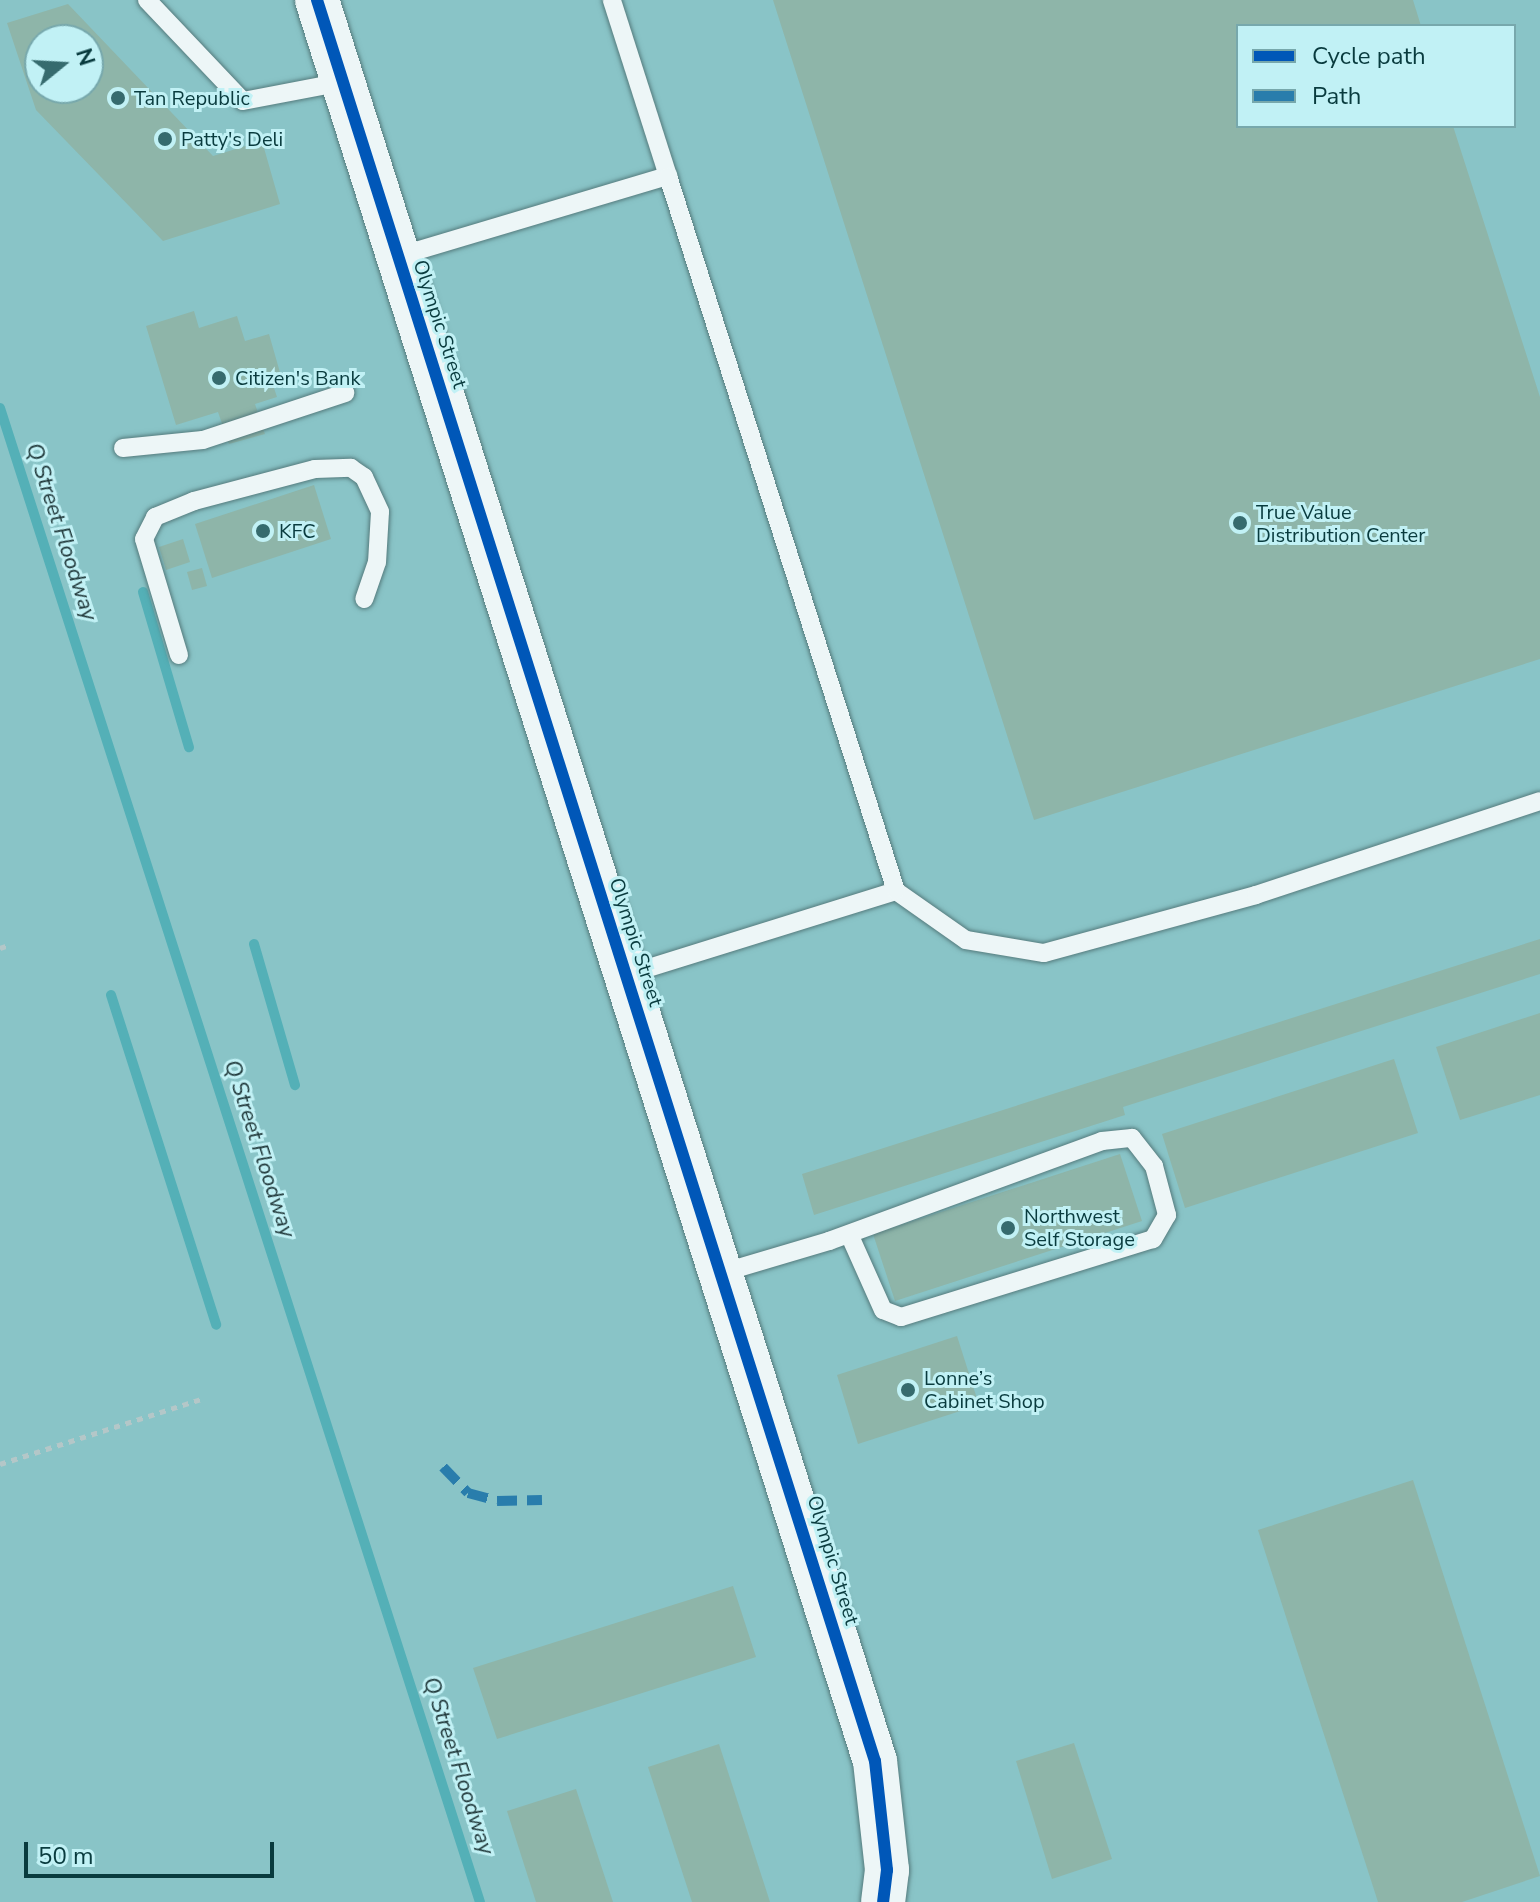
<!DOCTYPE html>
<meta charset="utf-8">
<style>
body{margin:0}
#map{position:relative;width:1540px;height:1902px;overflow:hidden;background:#89c4c7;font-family:"Nunito Sans",sans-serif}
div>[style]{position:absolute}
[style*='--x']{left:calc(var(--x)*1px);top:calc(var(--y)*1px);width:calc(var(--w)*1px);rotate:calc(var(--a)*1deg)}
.stream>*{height:10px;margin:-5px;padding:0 5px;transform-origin:5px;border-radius:5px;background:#54b0b7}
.building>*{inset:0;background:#8eb5a9}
.path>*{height:5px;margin-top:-2.5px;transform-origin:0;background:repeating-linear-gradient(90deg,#b4c7c8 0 6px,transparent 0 12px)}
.roads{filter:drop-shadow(0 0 2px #557b7d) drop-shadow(0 0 2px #557b7d)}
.service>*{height:18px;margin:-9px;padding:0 9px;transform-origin:9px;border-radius:9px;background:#edf6f7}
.secondary>*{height:44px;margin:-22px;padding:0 22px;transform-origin:22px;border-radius:22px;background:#edf6f7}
.quiet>*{height:10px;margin-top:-5px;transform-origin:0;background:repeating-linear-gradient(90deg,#297dac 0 20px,transparent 0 30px)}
.cycleway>*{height:12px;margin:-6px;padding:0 6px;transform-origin:6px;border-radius:6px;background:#0057b8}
.dots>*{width:22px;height:22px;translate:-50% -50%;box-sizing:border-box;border:4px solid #c1f1f5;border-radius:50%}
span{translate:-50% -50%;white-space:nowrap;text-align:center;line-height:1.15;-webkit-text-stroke:6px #c1f1f5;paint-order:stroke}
.poi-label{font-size:20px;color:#093b3e}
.left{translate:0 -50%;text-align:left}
.street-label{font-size:20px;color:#093b3e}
.water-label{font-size:22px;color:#20383a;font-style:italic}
.legend{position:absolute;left:1236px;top:24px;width:280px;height:104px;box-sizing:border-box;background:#c1f1f5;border:2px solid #77a8ac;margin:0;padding:10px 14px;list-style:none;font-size:24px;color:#093b3e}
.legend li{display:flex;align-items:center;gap:16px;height:40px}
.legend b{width:40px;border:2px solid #77a8ac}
.north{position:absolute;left:24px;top:24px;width:80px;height:80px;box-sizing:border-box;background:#c1f1f5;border:2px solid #77a8ac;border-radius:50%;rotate:72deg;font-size:22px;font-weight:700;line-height:32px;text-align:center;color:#093b3e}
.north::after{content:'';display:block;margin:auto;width:28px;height:36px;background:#366b6e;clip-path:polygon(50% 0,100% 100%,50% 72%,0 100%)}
.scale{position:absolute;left:24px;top:1842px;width:250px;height:36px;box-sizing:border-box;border:4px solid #093b3e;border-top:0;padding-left:10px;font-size:24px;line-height:28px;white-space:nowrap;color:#093b3e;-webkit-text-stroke:6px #c1f1f5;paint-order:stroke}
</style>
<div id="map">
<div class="stream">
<i style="--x:0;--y:408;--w:1569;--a:72.19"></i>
<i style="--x:143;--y:592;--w:162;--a:73.5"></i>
<i style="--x:254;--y:944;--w:147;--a:73.8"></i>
<i style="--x:111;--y:995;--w:346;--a:72.3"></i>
</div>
<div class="building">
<i style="clip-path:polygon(773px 0,1413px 0,1421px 26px,1238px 26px,1238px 126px,1453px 126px,1540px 397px,1540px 659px,1034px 820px)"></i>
<i style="clip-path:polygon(evenodd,68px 4px,213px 156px,262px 141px,280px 204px,163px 241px,36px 110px,7px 23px,68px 4px,40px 40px,88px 40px,88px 88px,40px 88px,40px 40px)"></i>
<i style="clip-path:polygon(194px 311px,199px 328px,237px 316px,245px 341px,269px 334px,281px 376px,271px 379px,277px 397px,255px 404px,265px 434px,229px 444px,218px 412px,176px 425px,146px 326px)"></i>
<i style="clip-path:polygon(314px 485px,331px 539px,212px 578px,195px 524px)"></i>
<i style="clip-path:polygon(183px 539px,190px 562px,166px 570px,159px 547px)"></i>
<i style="clip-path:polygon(202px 568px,207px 586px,192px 590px,187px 572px)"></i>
<i style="clip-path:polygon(1540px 939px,1540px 974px,1123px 1107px,1125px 1115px,814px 1215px,802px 1174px)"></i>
<i style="clip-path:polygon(1540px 1013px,1540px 1095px,1460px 1120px,1436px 1047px)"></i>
<i style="clip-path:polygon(1394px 1059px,1418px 1133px,1185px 1208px,1162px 1134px)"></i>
<i style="clip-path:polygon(1120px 1154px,1142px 1221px,895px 1301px,873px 1234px)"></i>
<i style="clip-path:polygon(957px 1336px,979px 1405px,858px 1444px,837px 1375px)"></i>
<i style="clip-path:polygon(1413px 1480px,1540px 1876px,1462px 1902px,1378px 1902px,1258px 1530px)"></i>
<i style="clip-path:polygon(733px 1586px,756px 1657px,497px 1739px,473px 1668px)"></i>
<i style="clip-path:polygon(1074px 1743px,1112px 1859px,1052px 1879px,1016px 1761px)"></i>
<i style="clip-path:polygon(719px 1744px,770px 1902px,692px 1902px,648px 1767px)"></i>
<i style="clip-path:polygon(576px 1789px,613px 1902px,536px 1902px,507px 1811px)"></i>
</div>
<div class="path">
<i style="--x:0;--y:948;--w:9;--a:-18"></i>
<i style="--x:0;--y:1464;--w:211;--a:-17.9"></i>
</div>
<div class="roads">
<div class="service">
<i style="--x:147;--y:0;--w:139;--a:46.5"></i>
<i style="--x:243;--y:101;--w:102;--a:-10.8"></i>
<i style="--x:399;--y:256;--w:281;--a:-16.6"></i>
<i style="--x:668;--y:176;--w:185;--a:-107.7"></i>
<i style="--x:123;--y:448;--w:80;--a:-5.7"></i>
<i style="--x:203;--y:440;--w:150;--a:-18.3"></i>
<i style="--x:179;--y:655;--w:121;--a:-106.8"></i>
<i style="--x:144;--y:539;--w:25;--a:-63"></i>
<i style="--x:155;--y:517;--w:42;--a:-22.3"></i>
<i style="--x:194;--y:501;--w:125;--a:-14.8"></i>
<i style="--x:315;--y:469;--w:36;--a:-2"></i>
<i style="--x:351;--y:468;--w:16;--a:35"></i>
<i style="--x:364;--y:477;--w:38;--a:65"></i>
<i style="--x:380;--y:512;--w:50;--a:93.4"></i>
<i style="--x:377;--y:562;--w:39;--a:109"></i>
<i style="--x:896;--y:891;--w:85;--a:35"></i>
<i style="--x:966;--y:940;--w:79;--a:9.5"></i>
<i style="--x:1044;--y:953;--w:220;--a:-15.3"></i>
<i style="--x:1256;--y:895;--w:299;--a:-18.3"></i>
<i style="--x:626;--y:975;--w:283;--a:-17.3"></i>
<i style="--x:896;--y:891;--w:750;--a:-107.69"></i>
<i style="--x:721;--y:1273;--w:113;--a:-16.5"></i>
<i style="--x:829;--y:1241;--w:291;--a:-20.1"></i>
<i style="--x:1102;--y:1141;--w:30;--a:-6"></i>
<i style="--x:1132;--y:1138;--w:36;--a:52"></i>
<i style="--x:1154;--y:1166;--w:51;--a:75.1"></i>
<i style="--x:1167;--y:1215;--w:28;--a:120"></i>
<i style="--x:1153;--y:1239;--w:264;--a:162.8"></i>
<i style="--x:901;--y:1317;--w:19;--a:-159"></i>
<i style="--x:883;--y:1310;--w:83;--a:-114.1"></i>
</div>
<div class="secondary">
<i style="--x:317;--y:0;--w:1847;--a:72.42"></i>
<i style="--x:875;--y:1761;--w:110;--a:83.7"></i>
<i style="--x:887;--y:1870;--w:32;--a:97"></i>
</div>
</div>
<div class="quiet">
<i style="--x:443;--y:1467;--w:36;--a:46"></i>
<i style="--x:468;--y:1493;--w:30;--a:15"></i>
<i style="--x:497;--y:1501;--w:45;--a:-1.3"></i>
</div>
<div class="cycleway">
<i style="--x:317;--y:0;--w:1847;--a:72.42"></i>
<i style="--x:875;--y:1761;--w:110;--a:83.7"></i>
<i style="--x:887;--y:1870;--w:32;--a:97"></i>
</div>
<div class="dots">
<i style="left:118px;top:98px;background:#366b6e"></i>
<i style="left:165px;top:139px;background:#366b6e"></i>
<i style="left:219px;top:378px;background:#366b6e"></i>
<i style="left:1240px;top:523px;background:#366b6e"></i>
<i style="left:263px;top:531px;background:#366b6e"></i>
<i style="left:1008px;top:1228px;background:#366b6e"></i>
<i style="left:908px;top:1390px;background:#366b6e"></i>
</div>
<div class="poi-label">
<span class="left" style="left:134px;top:98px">Tan Republic</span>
<span class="left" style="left:181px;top:139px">Patty's Deli</span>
<span class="left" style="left:235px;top:378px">Citizen's Bank</span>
<span class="left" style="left:1256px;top:524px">True Value<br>Distribution Center</span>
<span class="left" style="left:279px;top:531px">KFC</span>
<span class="left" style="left:1024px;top:1228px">Northwest<br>Self Storage</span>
<span class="left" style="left:924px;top:1390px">Lonne’s<br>Cabinet Shop</span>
</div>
<div class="street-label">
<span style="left:440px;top:324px;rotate:72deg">Olympic Street</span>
<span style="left:636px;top:942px;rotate:72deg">Olympic Street</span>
<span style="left:833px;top:1560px;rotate:73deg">Olympic Street</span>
</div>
<div class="water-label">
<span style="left:61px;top:532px;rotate:72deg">Q Street Floodway</span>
<span style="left:259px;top:1149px;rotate:72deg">Q Street Floodway</span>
<span style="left:458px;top:1766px;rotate:72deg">Q Street Floodway</span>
</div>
<ul class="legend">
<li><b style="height:10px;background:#0057b8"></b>Cycle path</li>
<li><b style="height:10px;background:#297dac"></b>Path</li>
</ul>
<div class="north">N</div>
<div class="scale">50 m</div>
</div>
